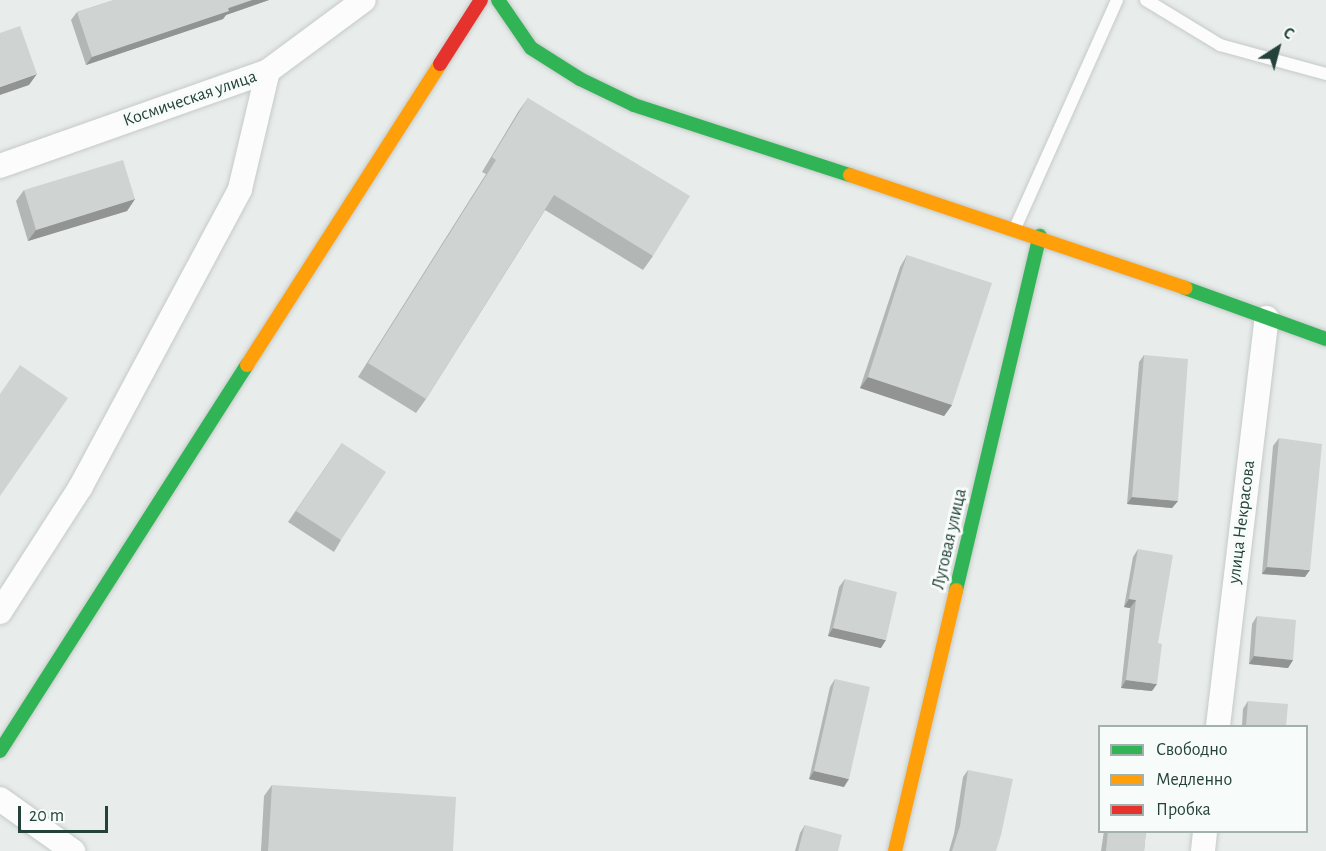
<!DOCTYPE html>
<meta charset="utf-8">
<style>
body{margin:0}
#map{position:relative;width:1326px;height:851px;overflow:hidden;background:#e8edeb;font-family:"Alegreya Sans",sans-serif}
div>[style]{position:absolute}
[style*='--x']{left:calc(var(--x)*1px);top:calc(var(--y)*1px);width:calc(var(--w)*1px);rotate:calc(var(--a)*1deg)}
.roads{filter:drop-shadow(0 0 2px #c5cac8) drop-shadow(0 0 2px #c5cac8)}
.lane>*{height:12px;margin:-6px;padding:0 6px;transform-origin:6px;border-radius:6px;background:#fcfcfc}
.street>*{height:24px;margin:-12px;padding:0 12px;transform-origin:12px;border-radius:12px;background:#fcfcfc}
.fast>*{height:14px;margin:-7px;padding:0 7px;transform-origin:7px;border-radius:7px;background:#30b455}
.slow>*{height:14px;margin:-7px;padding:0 7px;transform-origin:7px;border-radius:7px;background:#ff9f0a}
.jam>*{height:14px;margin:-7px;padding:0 7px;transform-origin:7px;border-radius:7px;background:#e5322d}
.wall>*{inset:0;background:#b2b6b5}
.shaded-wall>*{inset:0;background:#919493}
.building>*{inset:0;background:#cfd4d2}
span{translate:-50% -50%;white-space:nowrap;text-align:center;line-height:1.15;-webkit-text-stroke:6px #f7fbf9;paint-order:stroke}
.street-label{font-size:18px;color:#24423a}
.legend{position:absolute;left:1098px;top:725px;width:210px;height:108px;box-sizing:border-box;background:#f7fbf9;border:2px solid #a3b1ad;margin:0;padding:8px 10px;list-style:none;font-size:18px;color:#24423a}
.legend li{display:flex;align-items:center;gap:12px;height:30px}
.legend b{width:30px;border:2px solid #a3b1ad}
.north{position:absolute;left:1248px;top:18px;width:60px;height:60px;-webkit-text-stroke:4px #f7fbf9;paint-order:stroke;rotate:36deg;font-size:16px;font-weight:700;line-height:24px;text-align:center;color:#24423a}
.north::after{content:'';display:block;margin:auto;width:21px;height:27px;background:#24423a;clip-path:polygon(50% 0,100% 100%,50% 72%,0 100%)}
.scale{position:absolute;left:18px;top:806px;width:90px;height:27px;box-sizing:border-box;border:3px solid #24423a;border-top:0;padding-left:8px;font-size:18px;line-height:21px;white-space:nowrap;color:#24423a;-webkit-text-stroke:4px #f7fbf9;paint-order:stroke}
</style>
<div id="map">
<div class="roads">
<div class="lane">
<i style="--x:1146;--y:0;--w:87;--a:31.3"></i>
<i style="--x:1220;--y:45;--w:110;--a:15.3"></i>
<i style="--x:1016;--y:226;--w:248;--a:-65.9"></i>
</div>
<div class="street">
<i style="--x:0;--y:166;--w:284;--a:-19.5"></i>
<i style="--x:268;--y:71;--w:119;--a:-36.5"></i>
<i style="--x:0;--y:612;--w:148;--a:-57.2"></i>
<i style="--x:80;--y:488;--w:339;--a:-61.8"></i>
<i style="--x:240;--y:189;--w:121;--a:-76.7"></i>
<i style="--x:1218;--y:726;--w:411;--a:-83.2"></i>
<i style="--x:0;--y:799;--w:90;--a:35.5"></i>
<i style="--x:1203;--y:851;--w:19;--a:-84"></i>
</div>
<div class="fast">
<i style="--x:498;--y:0;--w:58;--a:55.5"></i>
<i style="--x:531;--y:48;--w:58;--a:32.3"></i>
<i style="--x:580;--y:79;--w:60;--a:25.7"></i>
<i style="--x:634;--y:105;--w:227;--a:18"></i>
<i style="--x:1185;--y:288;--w:150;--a:19.9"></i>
<i style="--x:956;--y:590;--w:364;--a:-76.7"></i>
<i style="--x:0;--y:751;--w:458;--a:-57.4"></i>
</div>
<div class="slow">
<i style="--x:850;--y:175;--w:354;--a:18.6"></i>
<i style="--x:247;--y:365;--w:358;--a:-57.3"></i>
<i style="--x:895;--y:851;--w:268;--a:-76.8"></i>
</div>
<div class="jam">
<i style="--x:440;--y:64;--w:76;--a:-57.4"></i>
</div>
</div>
<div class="wall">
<i style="clip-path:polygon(114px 0,269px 0,226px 15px,223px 19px,86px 65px,71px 20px,77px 12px)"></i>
<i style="clip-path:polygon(528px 98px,653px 256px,643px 270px,545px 210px,426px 399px,416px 413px,358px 377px,486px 174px,482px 172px,518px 112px)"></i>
<i style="clip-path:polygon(24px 190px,135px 199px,127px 211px,28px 241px,16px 201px)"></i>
<i style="clip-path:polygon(907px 255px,952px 405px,944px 416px,860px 388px,900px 267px)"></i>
<i style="clip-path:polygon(1144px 355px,1178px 501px,1172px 508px,1127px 504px,1139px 362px)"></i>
<i style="clip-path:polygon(1279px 438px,1305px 577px,1262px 574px,1273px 446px)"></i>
<i style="clip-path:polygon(342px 443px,341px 540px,334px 552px,288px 522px)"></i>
<i style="clip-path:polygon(1138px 549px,1158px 643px,1152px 691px,1121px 688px,1130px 608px,1124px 607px,1133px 557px)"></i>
<i style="clip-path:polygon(845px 579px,881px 648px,828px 636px,839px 587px)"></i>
<i style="clip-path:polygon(1257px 616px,1293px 660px,1288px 668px,1249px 664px,1252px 624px)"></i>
<i style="clip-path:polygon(835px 679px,844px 787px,809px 779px,830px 687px)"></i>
<i style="clip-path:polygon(1248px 701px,1286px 726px,1242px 726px,1243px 709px)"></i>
<i style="clip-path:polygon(968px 770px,996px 851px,949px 851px,954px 834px,963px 777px)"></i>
<i style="clip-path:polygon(272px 785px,453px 851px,261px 851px,264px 796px)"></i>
<i style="clip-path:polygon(805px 825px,838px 851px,795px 851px,800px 833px)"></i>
<i style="clip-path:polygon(1104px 831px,1146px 831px,1144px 851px,1101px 851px)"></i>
</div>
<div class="shaded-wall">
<i style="clip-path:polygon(252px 0,269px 0,226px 15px,223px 19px,86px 65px,92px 57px)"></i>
<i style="clip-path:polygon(37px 74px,29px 85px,0 95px,0 87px)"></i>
<i style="clip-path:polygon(135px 199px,127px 211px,28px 241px,36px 230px)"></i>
<i style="clip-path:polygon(868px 377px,952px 405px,944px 416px,860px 388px)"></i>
<i style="clip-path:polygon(1132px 497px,1178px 501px,1172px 508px,1127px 504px)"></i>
<i style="clip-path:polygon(1267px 567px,1310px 570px,1305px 577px,1262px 574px)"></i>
<i style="clip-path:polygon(1129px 599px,1136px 600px,1130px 608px,1124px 607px)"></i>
<i style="clip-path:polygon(833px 628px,886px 640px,881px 648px,828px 636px)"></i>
<i style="clip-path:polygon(1254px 656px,1293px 660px,1288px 668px,1249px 664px)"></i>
<i style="clip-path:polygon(1126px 680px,1157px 684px,1152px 691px,1121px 688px)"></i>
<i style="clip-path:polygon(814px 771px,849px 779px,844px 787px,809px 779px)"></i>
</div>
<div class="building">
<i style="clip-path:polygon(114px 0,252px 0,228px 8px,229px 11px,92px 57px,77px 12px)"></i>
<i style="clip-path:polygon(20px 26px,37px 74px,0 87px,0 33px)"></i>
<i style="clip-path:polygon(528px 98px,690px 196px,653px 256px,554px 195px,426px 399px,368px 363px,496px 160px,492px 157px)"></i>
<i style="clip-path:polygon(123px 160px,135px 199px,36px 230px,24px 190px)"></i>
<i style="clip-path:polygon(907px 255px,992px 283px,952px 405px,868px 377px)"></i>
<i style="clip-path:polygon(1144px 355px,1188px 359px,1178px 501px,1132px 497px)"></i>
<i style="clip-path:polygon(20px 365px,68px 398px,0 496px,0 394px)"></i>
<i style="clip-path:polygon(1279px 438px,1322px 444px,1310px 570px,1267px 567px)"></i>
<i style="clip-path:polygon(342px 443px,386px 472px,341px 540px,296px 511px)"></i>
<i style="clip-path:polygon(1138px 549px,1173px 555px,1158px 643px,1162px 644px,1157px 684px,1126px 680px,1136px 600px,1129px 599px)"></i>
<i style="clip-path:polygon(845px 579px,897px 592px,886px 640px,833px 628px)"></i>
<i style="clip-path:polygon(1257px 616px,1296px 620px,1293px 660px,1254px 656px)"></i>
<i style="clip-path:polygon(835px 679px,870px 687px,849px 779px,814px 771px)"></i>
<i style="clip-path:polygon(1248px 701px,1288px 704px,1286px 726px,1246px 726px)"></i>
<i style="clip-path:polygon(968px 770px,1013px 779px,1001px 835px,996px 851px,952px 851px,960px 826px)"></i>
<i style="clip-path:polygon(272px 785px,456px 797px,453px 851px,268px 851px)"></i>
<i style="clip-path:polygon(805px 825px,842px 835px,838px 851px,798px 851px)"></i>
<i style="clip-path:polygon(1108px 831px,1146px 831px,1144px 851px,1106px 851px)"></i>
</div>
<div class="street-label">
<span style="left:190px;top:99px;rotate:-19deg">Космическая улица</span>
<span style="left:1242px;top:522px;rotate:-83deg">улица Некрасова</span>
<span style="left:950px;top:539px;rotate:-77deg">Луговая улица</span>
</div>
<ul class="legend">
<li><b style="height:8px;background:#30b455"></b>Свободно</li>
<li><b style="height:8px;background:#ff9f0a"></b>Медленно</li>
<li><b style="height:8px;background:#e5322d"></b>Пробка</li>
</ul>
<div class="north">С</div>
<div class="scale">20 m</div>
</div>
